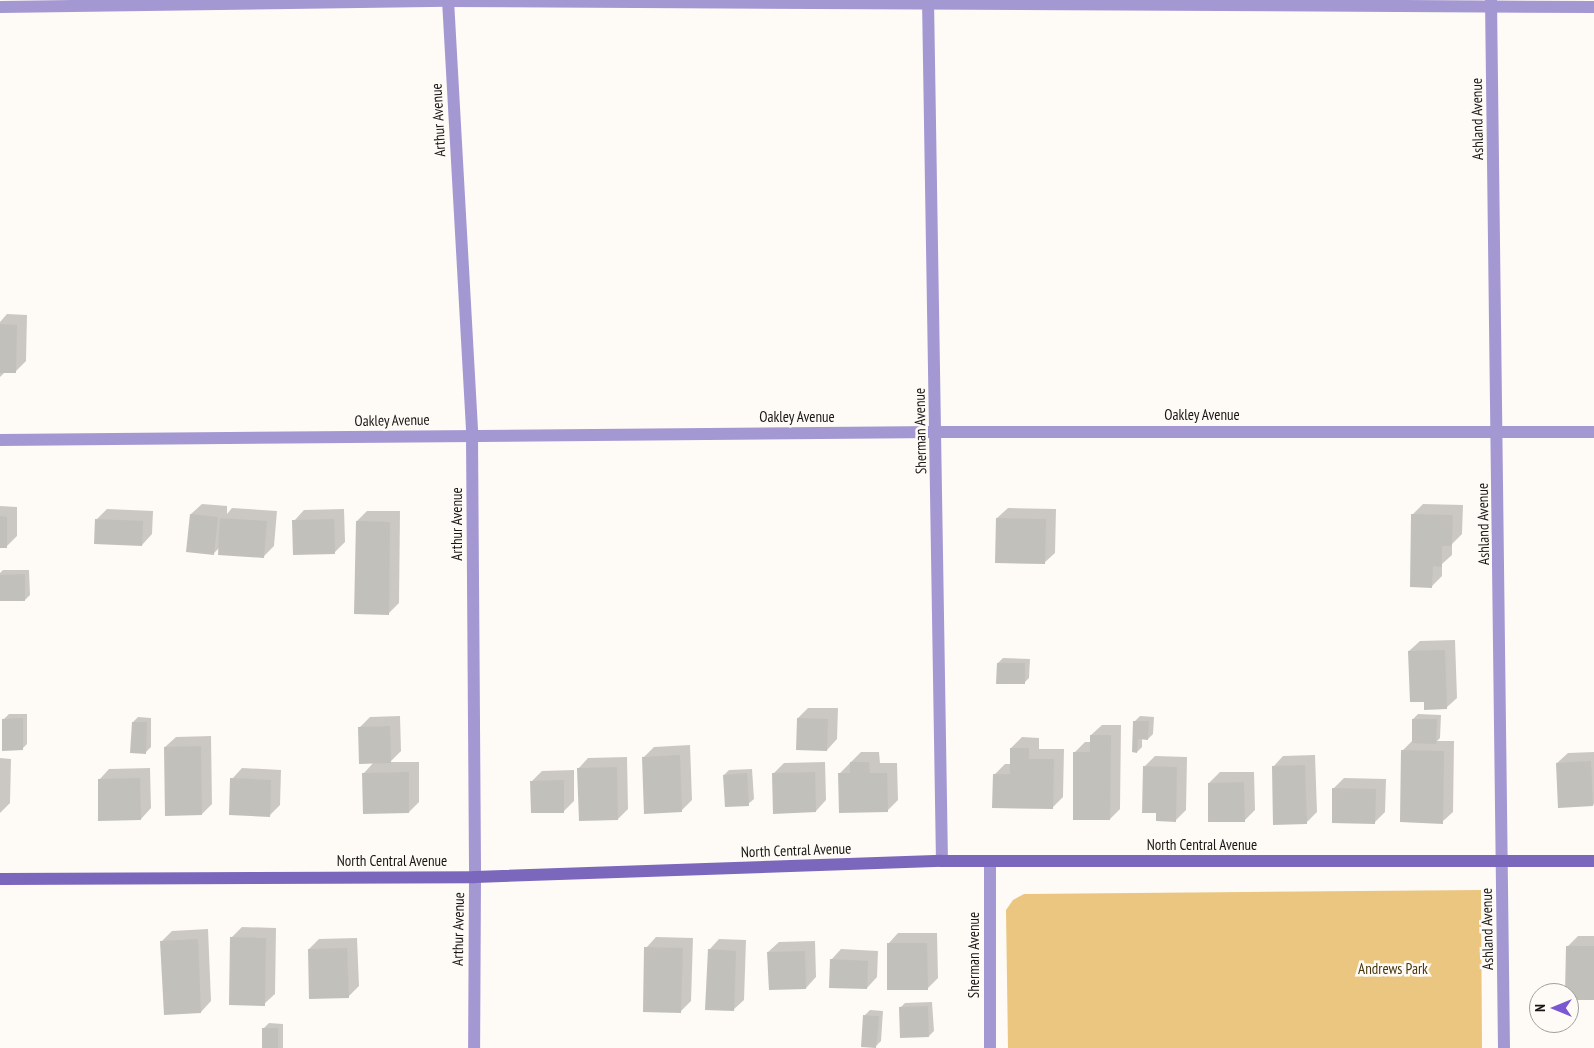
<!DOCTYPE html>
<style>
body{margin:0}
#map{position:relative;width:1594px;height:1048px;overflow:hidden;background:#fefbf6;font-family:"PT Sans Narrow",sans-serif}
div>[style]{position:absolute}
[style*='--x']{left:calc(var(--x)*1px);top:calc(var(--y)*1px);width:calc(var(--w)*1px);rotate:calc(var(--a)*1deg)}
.green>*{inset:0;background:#eac681}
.shadow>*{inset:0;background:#0003}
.building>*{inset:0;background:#c2c0bb}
.minor>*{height:12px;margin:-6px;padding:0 6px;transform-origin:6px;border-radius:6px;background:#a498d3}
.secondary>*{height:12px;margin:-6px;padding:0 6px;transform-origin:6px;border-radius:6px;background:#7b67bc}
span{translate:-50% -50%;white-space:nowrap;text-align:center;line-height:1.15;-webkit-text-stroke:5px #fefbf6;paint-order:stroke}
.street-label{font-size:15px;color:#181715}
.park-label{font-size:15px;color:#4a370c}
.north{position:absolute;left:1529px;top:983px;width:50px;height:50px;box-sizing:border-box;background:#fefbf6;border:1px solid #a2a09c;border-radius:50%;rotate:270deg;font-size:14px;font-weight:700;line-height:20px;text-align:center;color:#181715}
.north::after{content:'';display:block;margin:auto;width:18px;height:22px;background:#7b58d2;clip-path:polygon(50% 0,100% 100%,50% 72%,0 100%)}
</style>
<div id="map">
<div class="green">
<i style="clip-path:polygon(1481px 890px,1482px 1048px,1008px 1048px,1006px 910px,1013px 900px,1024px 894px)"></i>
</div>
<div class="shadow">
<i style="clip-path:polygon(7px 314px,27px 315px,26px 361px,15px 372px,5px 372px,0 377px,0 322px)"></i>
<i style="clip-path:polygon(202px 504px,227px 506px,227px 514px,232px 508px,277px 511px,274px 546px,264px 556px,220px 547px,213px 554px,191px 514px)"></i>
<i style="clip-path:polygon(1423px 504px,1463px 505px,1462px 534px,1452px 544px,1452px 555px,1442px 564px,1442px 576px,1432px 586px,1412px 515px)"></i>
<i style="clip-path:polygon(0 506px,17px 507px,17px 536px,6px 547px,0 547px)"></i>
<i style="clip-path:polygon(1008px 508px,1056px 509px,1055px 553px,1044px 563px,997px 518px)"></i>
<i style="clip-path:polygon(107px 509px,153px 511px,152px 534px,142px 545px,96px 520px)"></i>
<i style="clip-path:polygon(344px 509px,345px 542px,334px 553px,294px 521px,304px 510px)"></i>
<i style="clip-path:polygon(367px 511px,400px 511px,399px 603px,388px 614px,357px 521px)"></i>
<i style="clip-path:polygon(3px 570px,29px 570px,30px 595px,25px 600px,0 600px,0 573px)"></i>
<i style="clip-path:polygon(1455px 640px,1457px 698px,1446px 708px,1425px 700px,1409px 651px,1420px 641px)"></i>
<i style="clip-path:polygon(1003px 658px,1030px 659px,1029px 678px,1024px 683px,998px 663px)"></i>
<i style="clip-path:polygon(808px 708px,838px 708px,837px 739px,827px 750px,798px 718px)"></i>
<i style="clip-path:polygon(9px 714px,27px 714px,27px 744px,22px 749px,4px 719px)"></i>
<i style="clip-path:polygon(1418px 714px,1441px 715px,1440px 738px,1437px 741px,1454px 741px,1453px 812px,1442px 822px,1402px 751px,1413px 740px,1413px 719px)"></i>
<i style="clip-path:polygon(400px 716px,401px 751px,390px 762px,419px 762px,419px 802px,409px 812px,364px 773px,374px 762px,359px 728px,370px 717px)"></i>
<i style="clip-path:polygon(1140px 716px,1154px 717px,1153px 734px,1148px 739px,1142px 738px,1142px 747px,1137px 752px,1135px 721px)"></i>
<i style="clip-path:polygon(138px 717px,151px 718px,151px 747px,146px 752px,133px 722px)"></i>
<i style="clip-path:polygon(1102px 725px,1121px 725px,1120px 809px,1110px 819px,1075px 752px,1085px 742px,1091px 742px,1091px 735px)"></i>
<i style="clip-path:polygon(211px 736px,212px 804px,202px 814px,165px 747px,176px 737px)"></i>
<i style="clip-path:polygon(1022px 737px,1039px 738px,1039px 749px,1064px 749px,1063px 797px,1052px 808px,994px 775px,1005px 764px,1011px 764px,1011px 748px)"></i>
<i style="clip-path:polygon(690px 745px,692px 800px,681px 811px,644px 757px,654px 747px)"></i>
<i style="clip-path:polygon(861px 752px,879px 752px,880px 763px,897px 763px,898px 800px,887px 811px,839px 774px)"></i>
<i style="clip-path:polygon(1594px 752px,1594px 804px,1593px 805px,1557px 763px,1568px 753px)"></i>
<i style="clip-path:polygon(1315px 755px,1317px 812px,1306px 823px,1273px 767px,1283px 756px)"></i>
<i style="clip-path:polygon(1155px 756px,1187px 757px,1186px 810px,1175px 821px,1158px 812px,1145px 766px)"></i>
<i style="clip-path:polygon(627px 757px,628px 809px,618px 819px,578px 769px,588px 758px)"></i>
<i style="clip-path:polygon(0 758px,11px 759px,10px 803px,0 813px)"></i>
<i style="clip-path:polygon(825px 762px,826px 800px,816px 811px,774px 773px,784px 763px)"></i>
<i style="clip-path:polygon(150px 768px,151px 808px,141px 819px,99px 780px,109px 769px)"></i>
<i style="clip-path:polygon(242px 768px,281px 770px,280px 805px,269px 816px,232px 779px)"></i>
<i style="clip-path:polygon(752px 769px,754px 799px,748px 804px,724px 775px,729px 770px)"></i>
<i style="clip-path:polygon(574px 770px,574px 801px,564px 811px,532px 781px,542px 771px)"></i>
<i style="clip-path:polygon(1220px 772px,1254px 772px,1255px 810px,1244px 821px,1209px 783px)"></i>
<i style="clip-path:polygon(1344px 778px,1386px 779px,1385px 812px,1374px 823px,1334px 788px)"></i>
<i style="clip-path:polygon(242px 927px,276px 928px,275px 994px,264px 1004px,231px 938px)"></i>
<i style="clip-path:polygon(208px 929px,211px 1001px,201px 1012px,162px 941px,172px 931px)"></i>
<i style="clip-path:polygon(898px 933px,937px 933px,938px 978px,927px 989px,888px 944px)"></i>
<i style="clip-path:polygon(1578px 936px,1594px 936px,1594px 999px,1569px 998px,1569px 993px,1566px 993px,1568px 946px)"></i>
<i style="clip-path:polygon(656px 937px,693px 938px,691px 1001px,681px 1011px,646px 948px)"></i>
<i style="clip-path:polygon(357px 938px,359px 986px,348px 997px,309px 949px,319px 939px)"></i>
<i style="clip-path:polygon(719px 939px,746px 940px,744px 1000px,733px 1010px,709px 950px)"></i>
<i style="clip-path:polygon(815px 941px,816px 977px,806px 988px,768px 952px,779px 942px)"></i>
<i style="clip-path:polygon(841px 949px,878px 951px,877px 977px,867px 988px,831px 960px)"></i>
<i style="clip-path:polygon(932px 1002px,934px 1031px,929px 1036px,900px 1008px,905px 1003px)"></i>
<i style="clip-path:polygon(870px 1010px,883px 1011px,881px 1041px,876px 1046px,862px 1046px,865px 1015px)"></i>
<i style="clip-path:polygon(269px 1023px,283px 1024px,283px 1048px,263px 1048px,264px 1028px)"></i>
</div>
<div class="building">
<i style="clip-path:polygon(0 324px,17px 325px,16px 373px,0 373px)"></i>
<i style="clip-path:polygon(190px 514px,218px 517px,214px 555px,186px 552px)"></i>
<i style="clip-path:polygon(1411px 514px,1453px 515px,1452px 546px,1442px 546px,1442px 567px,1433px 566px,1432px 588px,1410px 587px)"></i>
<i style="clip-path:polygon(0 516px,7px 517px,7px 548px,0 548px)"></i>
<i style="clip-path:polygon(220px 518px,267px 521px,264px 558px,218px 555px)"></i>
<i style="clip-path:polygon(996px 518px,1046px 519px,1045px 564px,995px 563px)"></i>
<i style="clip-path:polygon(95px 519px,143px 521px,142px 546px,94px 544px)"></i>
<i style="clip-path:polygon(334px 519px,335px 554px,293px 555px,292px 520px)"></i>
<i style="clip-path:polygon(356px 521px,390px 522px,389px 615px,354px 614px)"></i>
<i style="clip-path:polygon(25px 574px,25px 601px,0 601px,0 575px)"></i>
<i style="clip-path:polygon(1445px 650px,1447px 709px,1424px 710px,1424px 702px,1410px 702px,1408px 651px)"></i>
<i style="clip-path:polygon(997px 663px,1025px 663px,1025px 684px,996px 684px)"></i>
<i style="clip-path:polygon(23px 718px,23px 750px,2px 751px,2px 719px)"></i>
<i style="clip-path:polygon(797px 718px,828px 719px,827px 751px,796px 750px)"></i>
<i style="clip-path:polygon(1412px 719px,1437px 719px,1436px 744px,1412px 743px)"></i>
<i style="clip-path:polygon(1133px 721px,1149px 721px,1148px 740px,1138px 739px,1137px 753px,1132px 752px)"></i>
<i style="clip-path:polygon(132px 722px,147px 722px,146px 754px,130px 753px)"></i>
<i style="clip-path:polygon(390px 726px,391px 763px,359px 764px,358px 727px)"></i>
<i style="clip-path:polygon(1090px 735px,1111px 735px,1110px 820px,1073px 820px,1073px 752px,1090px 752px)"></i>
<i style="clip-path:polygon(201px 746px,202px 815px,165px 816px,164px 747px)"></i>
<i style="clip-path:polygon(1010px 748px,1029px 748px,1029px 759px,1054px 759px,1053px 809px,992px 808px,993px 774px,1010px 774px)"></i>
<i style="clip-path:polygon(1401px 750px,1444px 751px,1443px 824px,1400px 822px)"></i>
<i style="clip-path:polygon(680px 755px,682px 812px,644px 814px,642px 757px)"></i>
<i style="clip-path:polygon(1591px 761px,1593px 806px,1558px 808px,1556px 763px)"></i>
<i style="clip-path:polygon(850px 762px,869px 762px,870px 773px,887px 773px,888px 812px,839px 813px,838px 773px,850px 773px)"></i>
<i style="clip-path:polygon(1305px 765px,1307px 824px,1273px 825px,1272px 766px)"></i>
<i style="clip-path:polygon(1143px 766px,1177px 767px,1176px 822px,1156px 821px,1156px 813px,1142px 813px)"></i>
<i style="clip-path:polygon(617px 767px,618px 820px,579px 821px,577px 768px)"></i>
<i style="clip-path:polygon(409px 772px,409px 813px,363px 814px,362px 773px)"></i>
<i style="clip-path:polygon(815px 772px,816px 812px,773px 814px,772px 773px)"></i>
<i style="clip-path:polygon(747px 773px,749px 806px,725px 807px,723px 775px)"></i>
<i style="clip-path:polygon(140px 778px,141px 820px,98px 821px,98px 779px)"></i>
<i style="clip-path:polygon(230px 778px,271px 780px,270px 817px,229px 815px)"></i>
<i style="clip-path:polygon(564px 780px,564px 813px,531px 813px,530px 781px)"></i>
<i style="clip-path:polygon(1244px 782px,1245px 822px,1208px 822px,1208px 783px)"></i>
<i style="clip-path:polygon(1332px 788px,1376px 789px,1375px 824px,1332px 823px)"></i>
<i style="clip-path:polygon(230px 937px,266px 938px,265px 1006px,229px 1005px)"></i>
<i style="clip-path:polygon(198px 939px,201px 1013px,164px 1015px,160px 941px)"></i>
<i style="clip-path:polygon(887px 943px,927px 943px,928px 990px,887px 990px)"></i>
<i style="clip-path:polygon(1566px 946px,1594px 946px,1594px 1000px,1569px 1000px,1569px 993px,1565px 993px)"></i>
<i style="clip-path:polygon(644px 947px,683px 948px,681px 1013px,643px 1012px)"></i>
<i style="clip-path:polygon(347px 948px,349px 998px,309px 999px,308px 949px)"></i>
<i style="clip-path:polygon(708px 949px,736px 951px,734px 1011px,705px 1010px)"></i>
<i style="clip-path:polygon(805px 951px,806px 989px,769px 990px,767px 952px)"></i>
<i style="clip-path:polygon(830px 959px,868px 961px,867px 989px,829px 988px)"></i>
<i style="clip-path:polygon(928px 1006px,929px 1037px,900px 1038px,899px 1007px)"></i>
<i style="clip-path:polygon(863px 1015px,879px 1016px,876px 1048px,861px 1047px)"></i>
<i style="clip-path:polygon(262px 1028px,278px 1028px,278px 1048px,262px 1048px)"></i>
</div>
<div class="minor">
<i style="--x:448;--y:0;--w:437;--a:86.8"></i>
<i style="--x:472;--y:436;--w:441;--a:89.6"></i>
<i style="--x:475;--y:877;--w:171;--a:90.3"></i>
<i style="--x:928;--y:0;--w:861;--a:89.07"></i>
<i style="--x:1491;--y:0;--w:1048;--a:89.29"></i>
<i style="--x:0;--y:7;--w:448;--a:-0.8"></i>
<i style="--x:448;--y:1;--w:1146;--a:0.3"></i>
<i style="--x:0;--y:440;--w:937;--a:-0.49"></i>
<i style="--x:937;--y:432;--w:657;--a:0"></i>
<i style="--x:990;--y:862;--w:186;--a:90"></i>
</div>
<div class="secondary">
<i style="--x:0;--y:879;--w:475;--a:-0.2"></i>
<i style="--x:475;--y:877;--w:467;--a:-2"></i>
<i style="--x:942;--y:861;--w:652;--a:0"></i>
</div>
<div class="street-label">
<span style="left:1477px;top:119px;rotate:-91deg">Ashland Avenue</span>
<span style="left:438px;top:120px;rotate:-93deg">Arthur Avenue</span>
<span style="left:1202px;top:415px">Oakley Avenue</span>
<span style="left:797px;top:417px">Oakley Avenue</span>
<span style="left:392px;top:420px;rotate:-1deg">Oakley Avenue</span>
<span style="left:920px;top:431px;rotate:-91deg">Sherman Avenue</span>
<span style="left:457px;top:524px;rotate:-90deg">Arthur Avenue</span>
<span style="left:1483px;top:524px;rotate:-91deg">Ashland Avenue</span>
<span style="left:1202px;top:845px">North Central Avenue</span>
<span style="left:796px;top:850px;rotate:-2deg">North Central Avenue</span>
<span style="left:392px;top:861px">North Central Avenue</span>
<span style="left:458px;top:929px;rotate:-89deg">Arthur Avenue</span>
<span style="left:1487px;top:929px;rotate:-91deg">Ashland Avenue</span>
<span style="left:974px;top:955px;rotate:-90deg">Sherman Avenue</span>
</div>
<div class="park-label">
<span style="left:1393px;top:969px">Andrews Park</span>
</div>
<div class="north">N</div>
</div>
